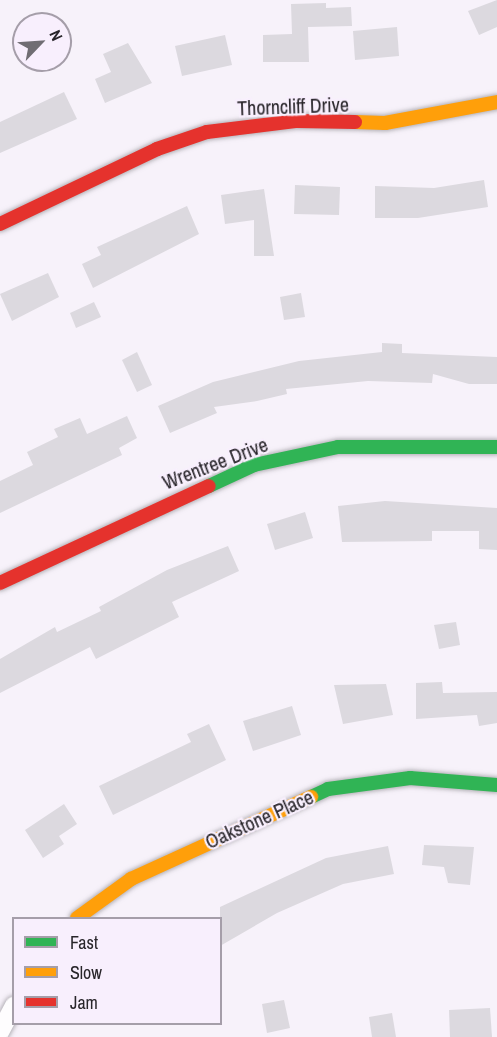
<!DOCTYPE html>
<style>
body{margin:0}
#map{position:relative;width:497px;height:1037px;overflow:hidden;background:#f7f2fa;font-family:"Archivo Narrow",sans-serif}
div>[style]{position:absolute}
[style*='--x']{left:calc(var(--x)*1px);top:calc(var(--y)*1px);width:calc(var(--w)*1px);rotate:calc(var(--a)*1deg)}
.building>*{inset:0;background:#dcd9df}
.roads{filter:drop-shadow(0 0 2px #b6b3b9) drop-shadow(0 0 2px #b6b3b9)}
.street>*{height:18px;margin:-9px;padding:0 9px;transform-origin:9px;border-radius:9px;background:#fefdfe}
.fast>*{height:14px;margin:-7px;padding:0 7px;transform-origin:7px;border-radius:7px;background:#30b455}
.slow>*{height:14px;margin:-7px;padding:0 7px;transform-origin:7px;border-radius:7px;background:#ff9f0a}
.jam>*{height:14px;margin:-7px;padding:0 7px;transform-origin:7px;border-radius:7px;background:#e5322d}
span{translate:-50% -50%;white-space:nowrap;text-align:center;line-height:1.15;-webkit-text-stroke:4.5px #f8effd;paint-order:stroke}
.street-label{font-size:20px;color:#28252a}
.legend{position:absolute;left:12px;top:917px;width:210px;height:108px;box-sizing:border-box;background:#f8effd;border:2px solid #a59ea9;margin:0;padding:8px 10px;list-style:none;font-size:18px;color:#28252a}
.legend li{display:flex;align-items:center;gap:12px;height:30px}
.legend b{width:30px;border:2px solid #a59ea9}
.north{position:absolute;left:12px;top:12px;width:60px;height:60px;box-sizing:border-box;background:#f8effd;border:2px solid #a59ea9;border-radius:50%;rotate:65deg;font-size:16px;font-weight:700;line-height:24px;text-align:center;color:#28252a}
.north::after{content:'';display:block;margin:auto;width:21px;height:27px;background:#706d73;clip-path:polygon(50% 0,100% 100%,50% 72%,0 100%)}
</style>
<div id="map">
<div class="building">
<i style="clip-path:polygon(497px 0,497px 27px,479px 35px,468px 11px)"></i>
<i style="clip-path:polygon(326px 3px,326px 8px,351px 7px,352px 26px,308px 27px,309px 62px,263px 62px,263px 35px,292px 34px,291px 4px)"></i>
<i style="clip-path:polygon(397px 27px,399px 56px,355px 60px,353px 31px)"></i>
<i style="clip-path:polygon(225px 35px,232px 65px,182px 76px,175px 46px)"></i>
<i style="clip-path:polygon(128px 43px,152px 83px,105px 103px,95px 79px,111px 72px,103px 54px)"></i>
<i style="clip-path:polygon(64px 92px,77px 119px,0 153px,0 122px)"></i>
<i style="clip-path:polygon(484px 180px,488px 207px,418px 218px,375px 218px,375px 186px,434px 188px)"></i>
<i style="clip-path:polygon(295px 185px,340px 187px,339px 215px,294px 214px)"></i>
<i style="clip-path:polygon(264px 189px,274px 256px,254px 256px,254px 220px,225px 224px,221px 195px)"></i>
<i style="clip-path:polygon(187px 206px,199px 234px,93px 288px,82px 264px,101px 255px,97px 247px)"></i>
<i style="clip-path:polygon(48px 273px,59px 297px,12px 321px,0 294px)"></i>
<i style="clip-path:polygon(301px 293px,305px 317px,284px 320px,280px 297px)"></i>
<i style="clip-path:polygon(94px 302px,101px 317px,76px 328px,70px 313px)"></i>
<i style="clip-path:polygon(382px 343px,402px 344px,402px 353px,497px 357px,497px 384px,469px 384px,433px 374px,432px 383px,368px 381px,286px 389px,287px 394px,257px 401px,214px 407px,217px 413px,170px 433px,158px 406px,213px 382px,299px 361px,382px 352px)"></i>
<i style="clip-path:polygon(137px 352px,152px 385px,137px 392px,122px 360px)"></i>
<i style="clip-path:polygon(127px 416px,137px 438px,119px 448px,122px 455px,0 513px,0 481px,33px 465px,27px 452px,58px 437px,54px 429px,80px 418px,87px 434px)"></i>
<i style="clip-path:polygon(385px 501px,497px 508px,497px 550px,479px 549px,479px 531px,432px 531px,432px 541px,342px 542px,338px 506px)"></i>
<i style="clip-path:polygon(305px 512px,313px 538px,275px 550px,267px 524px)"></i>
<i style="clip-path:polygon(228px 546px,239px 571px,172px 602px,179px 617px,96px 659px,90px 647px,0 693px,0 659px,55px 627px,57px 632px,101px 611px,99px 607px,167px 570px)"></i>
<i style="clip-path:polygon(456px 622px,460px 645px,439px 649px,434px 625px)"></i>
<i style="clip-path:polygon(442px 682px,443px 693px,497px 692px,497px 723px,479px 726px,477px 715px,416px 719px,416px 683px)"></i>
<i style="clip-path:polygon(386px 684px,393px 715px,343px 724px,334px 685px)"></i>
<i style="clip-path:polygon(292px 706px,301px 735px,253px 751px,243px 721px)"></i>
<i style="clip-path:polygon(209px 724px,226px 760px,113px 815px,99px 786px,191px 742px,187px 734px)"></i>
<i style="clip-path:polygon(64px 804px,77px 824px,59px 836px,64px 844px,43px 858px,25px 830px)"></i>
<i style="clip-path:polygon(424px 845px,474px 847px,470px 885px,448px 883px,444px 867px,422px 865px)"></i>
<i style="clip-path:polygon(388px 846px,394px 874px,343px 884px,277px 913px,220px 946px,220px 907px,326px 858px)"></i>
<i style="clip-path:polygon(284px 1000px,290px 1028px,267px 1033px,262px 1004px)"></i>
<i style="clip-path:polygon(490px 1008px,492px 1037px,450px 1037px,449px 1010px)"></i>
<i style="clip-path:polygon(392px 1013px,396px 1037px,372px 1037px,369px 1017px)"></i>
</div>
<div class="roads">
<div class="street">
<i style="--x:0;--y:1032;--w:30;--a:-62"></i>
</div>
<div class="fast">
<i style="--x:209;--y:486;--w:50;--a:-25"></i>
<i style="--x:254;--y:465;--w:86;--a:-12.1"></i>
<i style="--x:338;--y:447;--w:159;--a:0"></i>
<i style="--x:311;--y:797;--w:19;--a:-25"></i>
<i style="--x:328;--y:789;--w:83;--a:-7.6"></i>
<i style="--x:410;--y:778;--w:87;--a:4.6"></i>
</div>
<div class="slow">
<i style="--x:355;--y:122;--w:30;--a:2"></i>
<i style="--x:385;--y:123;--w:114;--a:-10.6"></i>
<i style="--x:77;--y:918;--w:67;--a:-35.8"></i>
<i style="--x:131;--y:879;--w:198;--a:-24.5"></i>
</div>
<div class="jam">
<i style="--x:0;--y:224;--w:174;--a:-25.5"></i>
<i style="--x:157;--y:149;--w:53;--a:-18.8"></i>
<i style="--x:207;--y:132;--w:91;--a:-7"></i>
<i style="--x:297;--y:121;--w:58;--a:1"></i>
<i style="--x:0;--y:583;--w:230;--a:-24.9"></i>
</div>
</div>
<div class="street-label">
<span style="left:293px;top:106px;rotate:-2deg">Thorncliff Drive</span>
<span style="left:215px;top:463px;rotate:-21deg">Wrentree Drive</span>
<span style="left:259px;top:819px;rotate:-24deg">Oakstone Place</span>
</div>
<ul class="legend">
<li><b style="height:8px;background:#30b455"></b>Fast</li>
<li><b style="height:8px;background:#ff9f0a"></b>Slow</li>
<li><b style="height:8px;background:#e5322d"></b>Jam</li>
</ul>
<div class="north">N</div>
</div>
